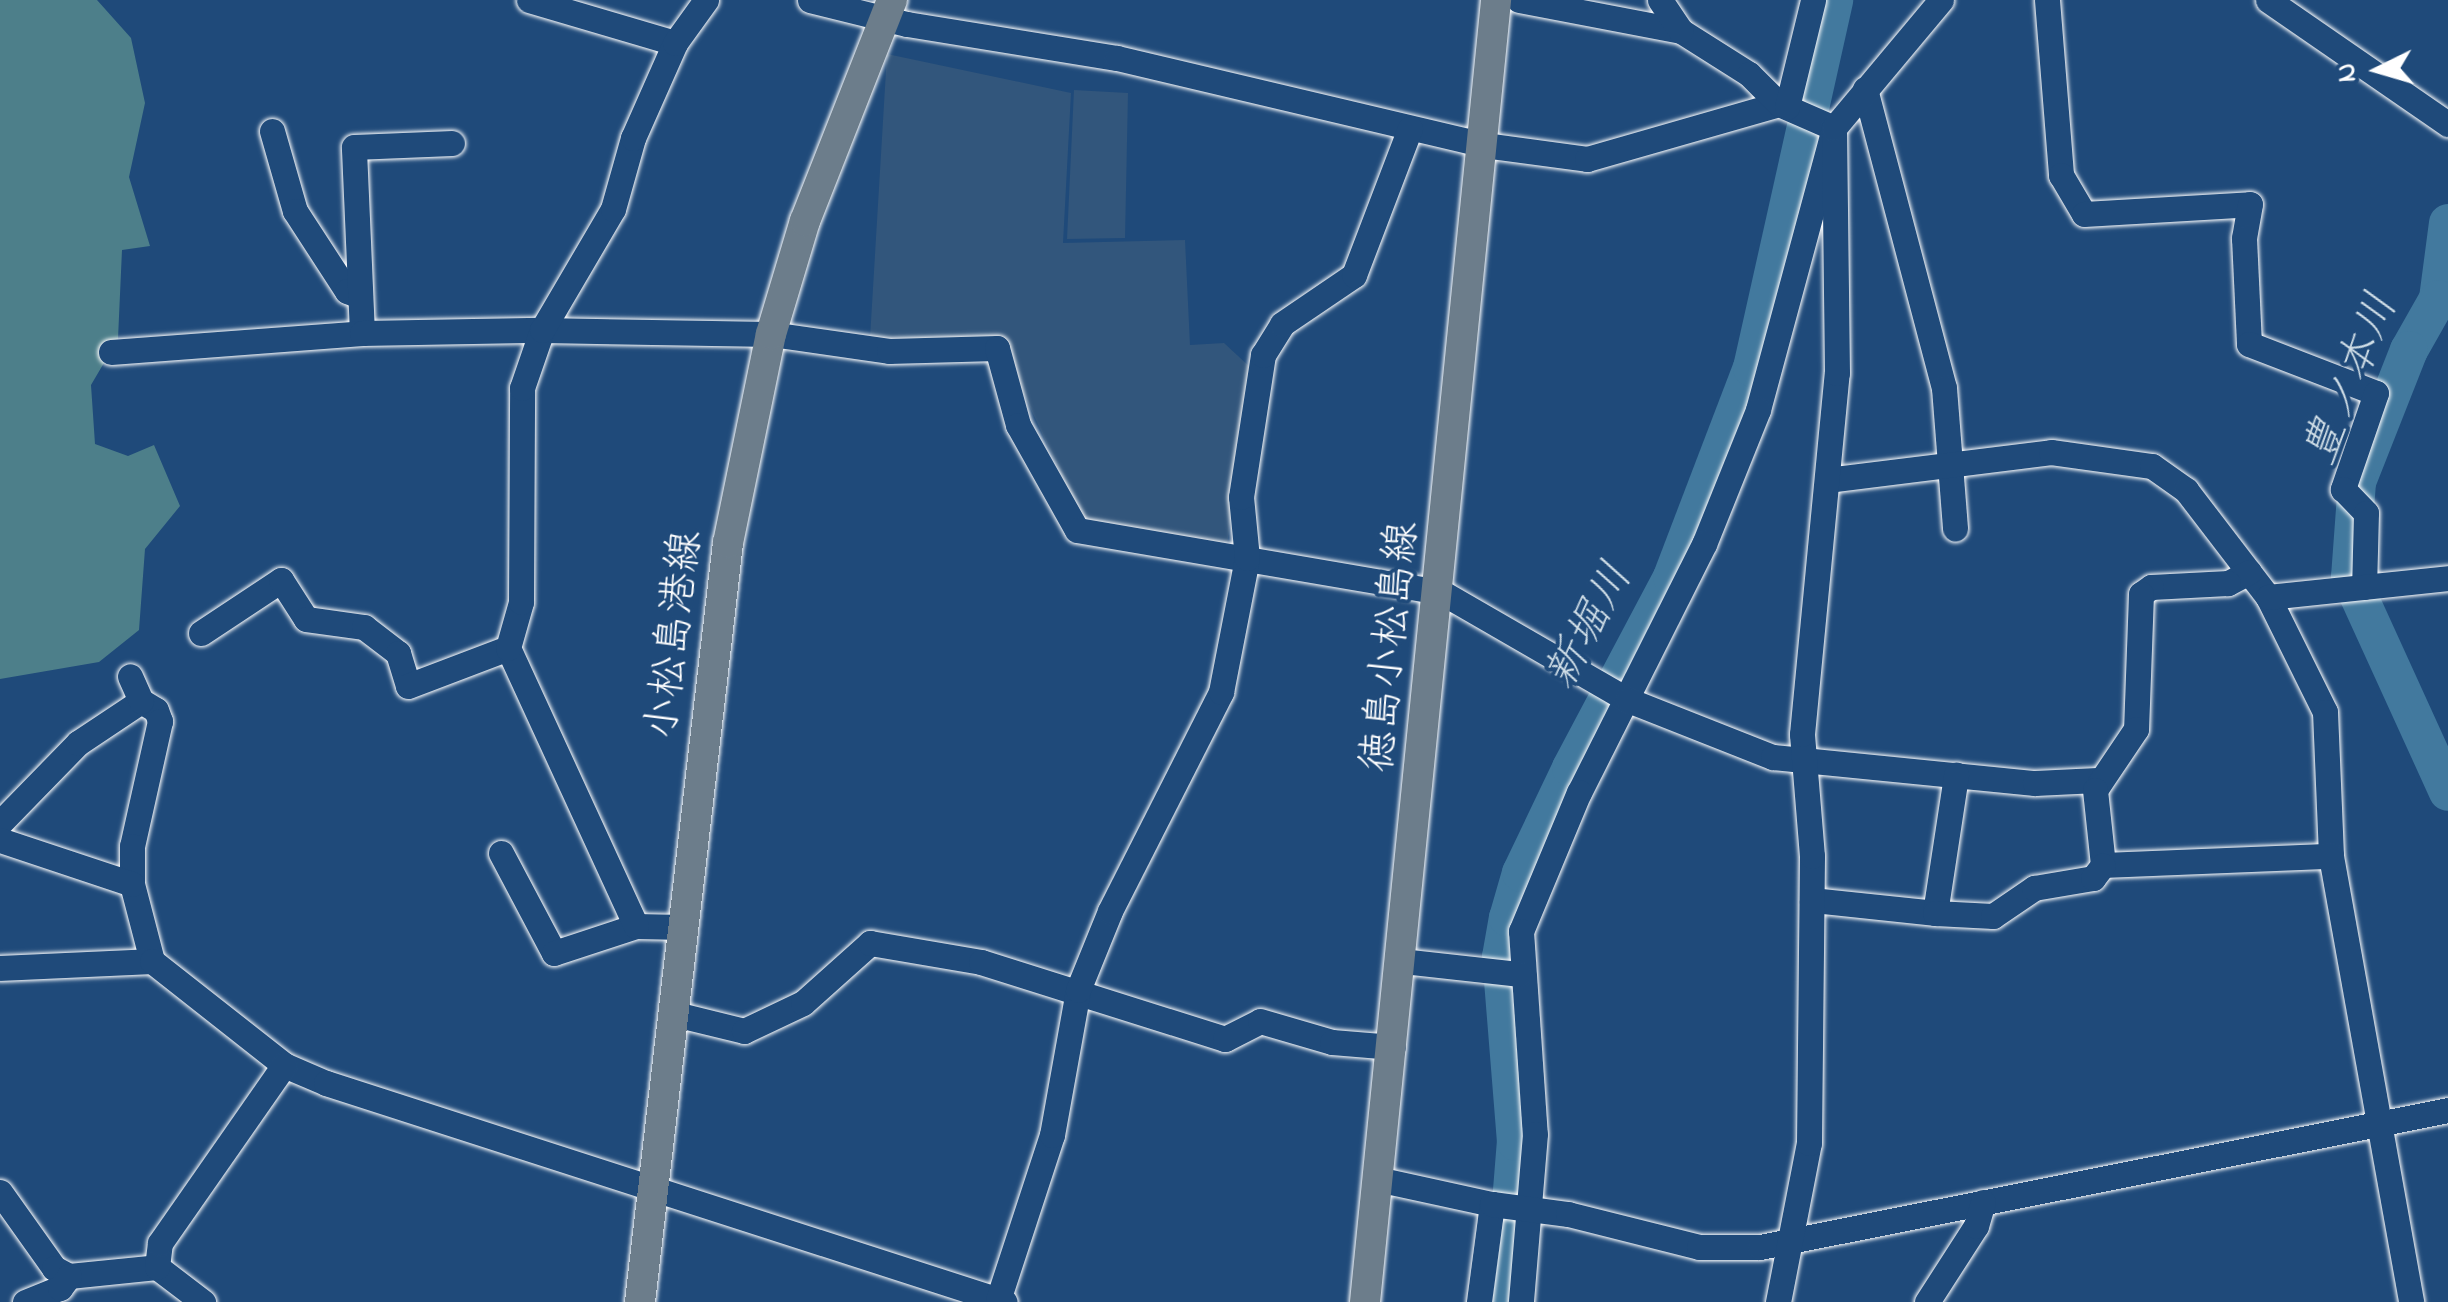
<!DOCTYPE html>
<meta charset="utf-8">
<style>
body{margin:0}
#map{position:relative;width:2448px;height:1302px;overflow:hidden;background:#1f4a7a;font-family:"Indie Flower","Klee One",sans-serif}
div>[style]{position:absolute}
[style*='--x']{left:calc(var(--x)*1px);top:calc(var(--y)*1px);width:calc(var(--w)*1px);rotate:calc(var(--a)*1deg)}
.built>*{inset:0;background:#32567c}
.green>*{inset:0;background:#4d7f8a}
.river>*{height:38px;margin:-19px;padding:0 19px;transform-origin:19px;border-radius:19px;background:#42799e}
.roads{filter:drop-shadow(0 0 2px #fff) drop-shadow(0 0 2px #fff)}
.minor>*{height:25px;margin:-12.5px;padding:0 12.5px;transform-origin:12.5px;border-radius:12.5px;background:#1f4a7a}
.major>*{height:30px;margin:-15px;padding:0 15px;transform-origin:15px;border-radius:15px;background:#6c7d8b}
span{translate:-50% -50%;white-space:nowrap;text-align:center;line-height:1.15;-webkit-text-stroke:8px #1f4a7a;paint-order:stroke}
.street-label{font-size:42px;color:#fff}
.water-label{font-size:45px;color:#d0dee7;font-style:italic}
.north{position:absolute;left:2328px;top:20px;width:100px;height:100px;-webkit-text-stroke:8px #1f4a7a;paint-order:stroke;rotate:265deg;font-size:28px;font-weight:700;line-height:40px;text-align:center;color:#fff}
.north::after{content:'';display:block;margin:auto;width:35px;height:45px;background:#fff;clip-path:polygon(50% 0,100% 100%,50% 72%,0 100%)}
</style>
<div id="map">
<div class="built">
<i style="clip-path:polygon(887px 54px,1071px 93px,1063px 243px,1185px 240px,1190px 345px,1224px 343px,1251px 368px,1227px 545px,1084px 524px,1000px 342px,870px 338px)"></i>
<i style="clip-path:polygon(1074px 90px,1128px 93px,1125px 238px,1067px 239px)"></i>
</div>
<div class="green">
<i style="clip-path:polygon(0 0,97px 0,131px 38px,145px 103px,129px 177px,150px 246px,122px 250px,118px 339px,91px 385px,95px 444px,128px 456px,154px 445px,180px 506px,145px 549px,139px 630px,99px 662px,0 679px)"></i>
</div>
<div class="river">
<i style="--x:2448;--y:223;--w:77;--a:97.5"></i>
<i style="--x:2438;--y:299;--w:59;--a:119.6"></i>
<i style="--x:2409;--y:350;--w:142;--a:111.5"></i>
<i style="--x:2357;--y:482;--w:95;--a:94.2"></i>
<i style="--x:2350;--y:577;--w:236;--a:65.5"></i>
<i style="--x:1503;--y:1302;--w:161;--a:-85.4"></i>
<i style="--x:1516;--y:1142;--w:186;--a:-94.6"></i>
<i style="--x:1501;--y:957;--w:40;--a:-80"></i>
<i style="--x:1508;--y:918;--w:47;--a:-73.9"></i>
<i style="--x:1521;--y:873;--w:116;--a:-64.5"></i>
<i style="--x:1571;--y:768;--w:216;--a:-62.1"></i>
<i style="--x:1672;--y:577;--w:224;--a:-69.1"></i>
<i style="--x:1752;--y:368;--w:377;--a:-77.4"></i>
</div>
<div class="roads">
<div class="minor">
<i style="--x:529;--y:0;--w:152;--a:16.4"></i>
<i style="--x:810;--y:0;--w:100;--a:13.9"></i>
<i style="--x:907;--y:24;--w:213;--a:9.2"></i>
<i style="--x:1117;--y:58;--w:377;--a:13.3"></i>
<i style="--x:1484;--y:145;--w:104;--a:7.7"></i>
<i style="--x:1587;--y:159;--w:200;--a:-16"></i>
<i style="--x:1779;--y:104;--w:60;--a:23.6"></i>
<i style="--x:1834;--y:128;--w:292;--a:105.1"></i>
<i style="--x:1758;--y:410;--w:144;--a:111.9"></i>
<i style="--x:1704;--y:544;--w:278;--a:116.7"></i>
<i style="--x:1579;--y:792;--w:151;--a:112.6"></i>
<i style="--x:1521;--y:931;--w:203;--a:86.1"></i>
<i style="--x:1535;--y:1134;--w:169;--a:94.8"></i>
<i style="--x:1519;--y:0;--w:165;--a:10.8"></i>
<i style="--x:1681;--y:31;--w:80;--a:32.3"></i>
<i style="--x:1749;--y:74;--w:42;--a:45"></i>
<i style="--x:1660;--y:0;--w:37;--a:56"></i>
<i style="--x:2047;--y:0;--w:176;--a:85.4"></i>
<i style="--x:2061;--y:175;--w:45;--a:59.5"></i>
<i style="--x:2084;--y:214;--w:166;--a:-3.4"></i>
<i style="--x:2250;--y:204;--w:35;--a:100"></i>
<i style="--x:2244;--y:238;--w:106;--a:87.3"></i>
<i style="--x:2249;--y:344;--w:136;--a:21.1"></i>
<i style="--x:2376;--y:393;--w:102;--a:109"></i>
<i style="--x:2343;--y:489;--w:33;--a:46"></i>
<i style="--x:2366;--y:513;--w:74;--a:91.5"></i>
<i style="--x:2268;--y:0;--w:219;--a:34.6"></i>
<i style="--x:1865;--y:89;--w:309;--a:75.2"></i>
<i style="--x:1944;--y:388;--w:141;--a:85.5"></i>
<i style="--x:1787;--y:107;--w:110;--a:-76.3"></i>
<i style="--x:272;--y:131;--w:83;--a:74"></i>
<i style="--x:295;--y:211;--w:95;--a:57"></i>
<i style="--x:347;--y:291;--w:14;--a:21"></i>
<i style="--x:362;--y:333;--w:186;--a:-92.5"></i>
<i style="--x:354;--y:147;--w:98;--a:-2.3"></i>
<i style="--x:111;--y:352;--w:252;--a:-4.3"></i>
<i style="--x:362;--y:333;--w:180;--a:-1"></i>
<i style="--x:542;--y:330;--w:229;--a:1"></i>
<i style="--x:771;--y:334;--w:119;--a:8.2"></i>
<i style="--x:889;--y:351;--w:108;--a:-1.6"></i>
<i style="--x:997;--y:348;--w:80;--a:74.7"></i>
<i style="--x:1018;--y:425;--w:120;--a:60.7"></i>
<i style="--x:1077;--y:530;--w:369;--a:9.7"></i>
<i style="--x:1441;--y:592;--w:216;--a:30"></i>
<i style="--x:1628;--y:700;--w:156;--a:21.5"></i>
<i style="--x:1773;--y:757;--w:263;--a:5.7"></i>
<i style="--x:2035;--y:783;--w:62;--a:-2.8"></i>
<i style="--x:1827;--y:480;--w:226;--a:-7.1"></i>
<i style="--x:2051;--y:452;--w:102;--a:7.9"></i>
<i style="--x:2152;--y:466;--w:42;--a:35.2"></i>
<i style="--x:2186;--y:490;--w:135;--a:52.5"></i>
<i style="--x:2268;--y:597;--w:128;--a:63.6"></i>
<i style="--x:2325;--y:712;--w:144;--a:87.6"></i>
<i style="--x:2331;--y:856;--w:453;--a:79.8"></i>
<i style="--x:2249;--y:572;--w:24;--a:152"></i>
<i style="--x:2228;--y:583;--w:77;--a:177"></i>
<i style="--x:2151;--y:587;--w:12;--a:145"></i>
<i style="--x:2141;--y:594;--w:135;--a:92.1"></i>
<i style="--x:2136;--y:729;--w:73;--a:123.9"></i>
<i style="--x:2095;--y:790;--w:75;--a:83.9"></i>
<i style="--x:2103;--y:865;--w:228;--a:-2.3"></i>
<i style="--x:2268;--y:597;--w:181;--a:-6"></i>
<i style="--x:201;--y:633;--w:96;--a:-33.5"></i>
<i style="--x:281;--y:580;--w:46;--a:57.3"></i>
<i style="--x:306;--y:619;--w:59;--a:7.9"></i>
<i style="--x:364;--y:627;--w:43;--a:37.4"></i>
<i style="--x:398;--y:653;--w:34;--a:73"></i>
<i style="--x:408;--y:686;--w:107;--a:-20.8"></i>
<i style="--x:141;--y:701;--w:17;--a:31"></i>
<i style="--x:156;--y:710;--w:12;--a:70"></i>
<i style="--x:160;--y:721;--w:128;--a:102.6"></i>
<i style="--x:132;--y:846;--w:38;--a:90"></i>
<i style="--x:132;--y:884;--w:80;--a:75.4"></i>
<i style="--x:0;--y:823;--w:112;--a:-45.7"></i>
<i style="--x:78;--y:743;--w:76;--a:-33.7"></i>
<i style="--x:141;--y:701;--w:27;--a:-114"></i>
<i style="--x:0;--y:840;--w:139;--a:18.4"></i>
<i style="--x:501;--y:853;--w:113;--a:62.1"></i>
<i style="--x:554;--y:953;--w:86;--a:-18.2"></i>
<i style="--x:636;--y:926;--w:48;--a:1.2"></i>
<i style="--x:1812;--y:900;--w:124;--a:6"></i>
<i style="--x:1935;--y:913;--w:140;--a:-81.3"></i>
<i style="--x:1935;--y:913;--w:58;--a:3"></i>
<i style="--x:1993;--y:916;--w:50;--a:-34.3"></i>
<i style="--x:2034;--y:888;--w:60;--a:-9.6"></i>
<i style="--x:2093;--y:878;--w:16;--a:-52"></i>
<i style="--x:636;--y:926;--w:306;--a:-114.7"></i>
<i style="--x:508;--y:648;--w:48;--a:-74.2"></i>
<i style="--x:521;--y:602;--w:214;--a:-89.7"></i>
<i style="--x:522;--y:388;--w:61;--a:-71"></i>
<i style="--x:542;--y:330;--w:140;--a:-59.6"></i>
<i style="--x:613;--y:209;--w:74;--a:-74.3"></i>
<i style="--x:633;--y:138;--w:104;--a:-66.1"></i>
<i style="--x:675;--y:43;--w:53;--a:-54.2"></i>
<i style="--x:1402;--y:961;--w:118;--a:6.3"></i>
<i style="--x:0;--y:968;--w:152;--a:-2.6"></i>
<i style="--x:152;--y:961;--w:168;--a:38.2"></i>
<i style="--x:284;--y:1065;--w:46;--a:23.2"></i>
<i style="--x:326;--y:1083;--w:713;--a:17.88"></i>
<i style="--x:675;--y:1014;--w:71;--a:13.8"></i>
<i style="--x:744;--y:1031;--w:65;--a:-25.4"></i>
<i style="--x:803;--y:1003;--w:90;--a:-41.8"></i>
<i style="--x:870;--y:943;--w:113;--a:9.7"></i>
<i style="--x:981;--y:962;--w:256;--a:17.5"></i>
<i style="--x:1225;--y:1039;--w:39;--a:-27"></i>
<i style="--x:1260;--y:1021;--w:75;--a:16.3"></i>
<i style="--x:1332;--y:1042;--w:61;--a:4.7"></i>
<i style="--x:1377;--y:1179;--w:118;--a:12.3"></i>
<i style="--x:1492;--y:1204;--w:99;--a:97.6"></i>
<i style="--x:0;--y:1192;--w:93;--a:54.6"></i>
<i style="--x:54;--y:1268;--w:17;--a:28"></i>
<i style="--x:69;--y:1276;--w:88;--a:-5.8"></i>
<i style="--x:157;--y:1267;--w:58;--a:37.3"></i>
<i style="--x:1492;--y:1204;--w:77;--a:7.5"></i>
<i style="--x:1568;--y:1214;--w:135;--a:14.1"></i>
<i style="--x:1699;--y:1247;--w:61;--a:0"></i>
<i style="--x:1760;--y:1247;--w:702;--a:-11.26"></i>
<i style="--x:157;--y:1267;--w:24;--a:-83"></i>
<i style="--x:160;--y:1243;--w:217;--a:-55.1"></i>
<i style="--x:998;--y:1300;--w:174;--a:-71.9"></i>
<i style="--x:1052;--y:1135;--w:147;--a:-79.8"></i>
<i style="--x:1078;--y:990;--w:85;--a:-67.9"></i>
<i style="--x:1110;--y:911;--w:246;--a:-63.1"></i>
<i style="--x:1221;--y:692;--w:136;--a:-79"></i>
<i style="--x:1247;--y:558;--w:61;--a:-95.6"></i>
<i style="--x:1241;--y:497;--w:144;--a:-81.2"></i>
<i style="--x:1263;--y:355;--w:36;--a:-58"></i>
<i style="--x:1282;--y:324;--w:87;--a:-34.2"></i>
<i style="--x:1354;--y:275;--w:157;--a:-69.1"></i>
<i style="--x:25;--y:1302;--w:38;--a:-22"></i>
<i style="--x:60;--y:1288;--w:15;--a:-53"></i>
<i style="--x:1778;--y:1302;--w:162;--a:-79"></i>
<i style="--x:1809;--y:1143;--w:287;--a:-89.4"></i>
<i style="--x:1812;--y:856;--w:122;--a:-94.7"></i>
<i style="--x:1802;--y:734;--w:363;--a:-84.5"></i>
<i style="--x:1837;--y:373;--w:245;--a:-90.7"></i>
<i style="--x:1834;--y:128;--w:167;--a:-50.1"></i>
<i style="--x:1927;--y:1302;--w:90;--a:-57.2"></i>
<i style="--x:1976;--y:1226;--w:25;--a:-74"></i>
</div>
<div class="major">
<i style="--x:640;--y:1302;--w:764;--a:-83.39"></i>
<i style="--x:728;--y:543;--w:213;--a:-78.4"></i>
<i style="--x:771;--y:334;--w:118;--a:-73.3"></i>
<i style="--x:805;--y:221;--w:238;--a:-68.5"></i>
<i style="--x:1365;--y:1302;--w:1309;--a:-84.25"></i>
</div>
</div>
<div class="street-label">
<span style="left:676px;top:635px;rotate:-83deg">小松島港線</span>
<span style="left:1392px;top:647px;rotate:-84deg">徳島小松島線</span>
</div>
<div class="water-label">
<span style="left:2353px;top:380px;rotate:-68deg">豊ノ本川</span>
<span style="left:1591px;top:627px;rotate:-62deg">新堀川</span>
</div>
<div class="north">N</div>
</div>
